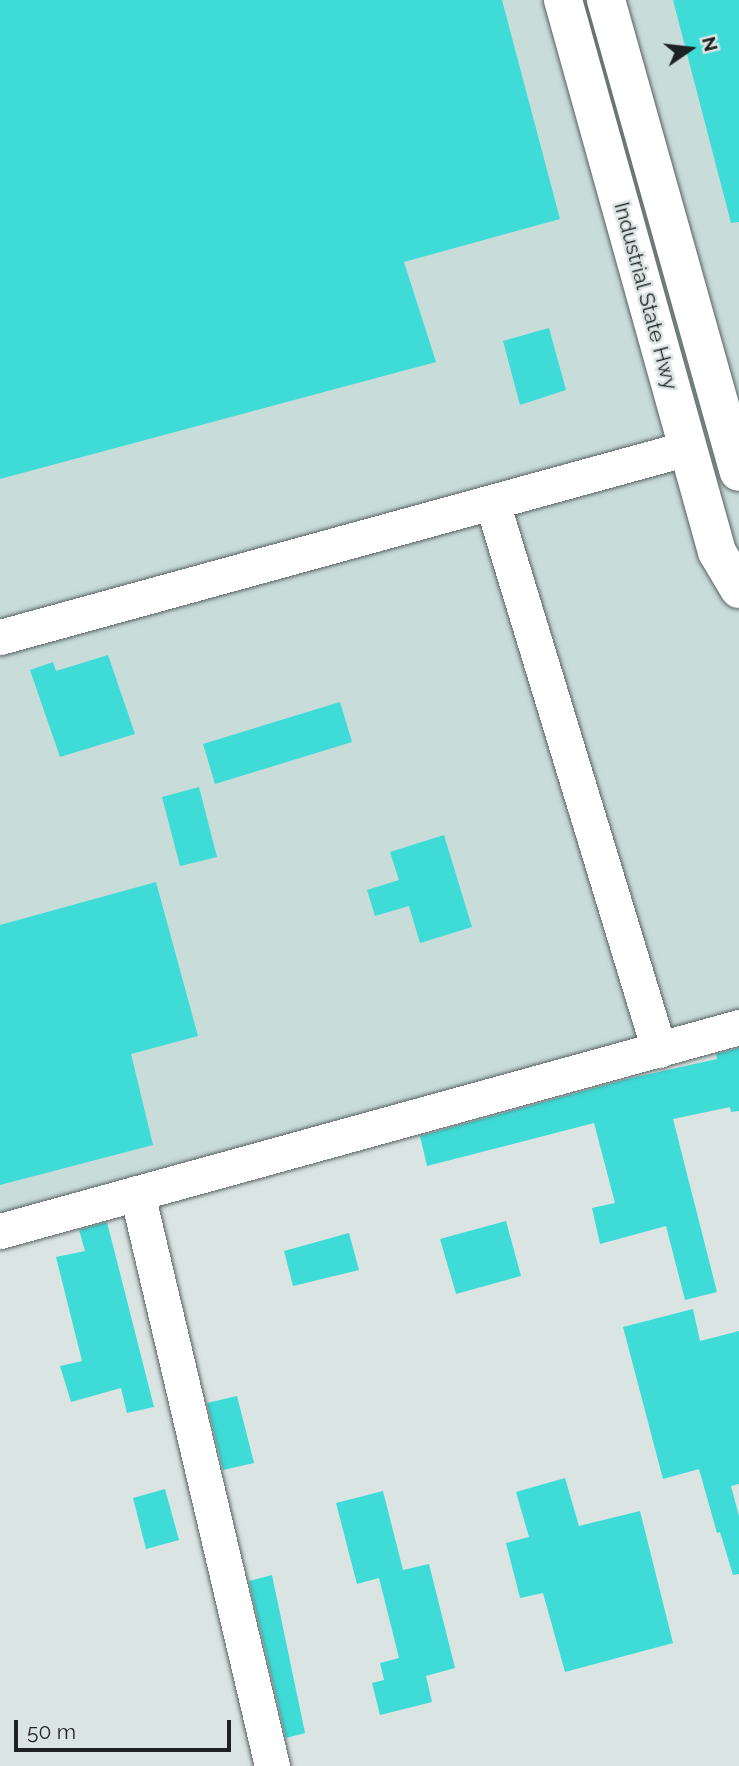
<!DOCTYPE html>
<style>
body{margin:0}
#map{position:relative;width:739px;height:1766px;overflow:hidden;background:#dae4e3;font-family:Raleway,sans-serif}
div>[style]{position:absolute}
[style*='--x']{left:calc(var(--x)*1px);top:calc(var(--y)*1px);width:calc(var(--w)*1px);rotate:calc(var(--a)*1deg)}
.built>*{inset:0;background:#c8dcda}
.building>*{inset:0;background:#3fdbd7}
.roads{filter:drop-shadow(0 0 2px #576060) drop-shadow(0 0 2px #576060)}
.minor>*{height:35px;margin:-17.5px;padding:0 17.5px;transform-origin:17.5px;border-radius:17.5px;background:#fff}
.major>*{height:38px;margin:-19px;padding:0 19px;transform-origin:19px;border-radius:19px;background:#fff}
span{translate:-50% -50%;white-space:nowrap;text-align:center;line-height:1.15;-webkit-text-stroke:5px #dae4e3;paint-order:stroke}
.street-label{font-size:21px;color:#1d2121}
.north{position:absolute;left:655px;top:14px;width:70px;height:70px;-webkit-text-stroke:5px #dae4e3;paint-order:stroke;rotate:76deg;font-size:19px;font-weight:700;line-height:28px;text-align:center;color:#1d2121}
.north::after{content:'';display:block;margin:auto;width:24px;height:32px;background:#1d2121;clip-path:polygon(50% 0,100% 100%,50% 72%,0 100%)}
.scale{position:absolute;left:14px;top:1720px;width:217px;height:32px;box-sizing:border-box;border:4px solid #1d2121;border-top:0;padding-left:9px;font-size:21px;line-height:24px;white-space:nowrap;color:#1d2121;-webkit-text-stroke:5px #dae4e3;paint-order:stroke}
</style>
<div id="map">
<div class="built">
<i style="clip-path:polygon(0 0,739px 0,739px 1025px,0 1226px)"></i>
</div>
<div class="building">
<i style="clip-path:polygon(0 0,502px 0,560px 219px,404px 262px,436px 362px,0 479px)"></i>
<i style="clip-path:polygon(673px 0,739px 0,739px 222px,731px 223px)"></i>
<i style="clip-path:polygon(549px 328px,566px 390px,520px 405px,503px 341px)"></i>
<i style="clip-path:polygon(108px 655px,135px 734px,60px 757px,30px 670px,53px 662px,56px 671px)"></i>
<i style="clip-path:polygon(340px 702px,352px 742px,215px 784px,203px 744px)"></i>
<i style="clip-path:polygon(199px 787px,217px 857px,180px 866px,162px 797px)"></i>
<i style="clip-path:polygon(444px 835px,472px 927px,420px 943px,409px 906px,375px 916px,367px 890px,399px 880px,390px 852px)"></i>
<i style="clip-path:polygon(156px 882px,198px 1036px,131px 1054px,153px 1145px,0 1185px,0 925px)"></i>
<i style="clip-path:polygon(739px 1048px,739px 1111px,731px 1112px,730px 1107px,673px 1119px,717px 1292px,685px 1300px,666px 1226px,600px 1244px,592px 1208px,615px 1203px,594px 1123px,427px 1166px,420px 1136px,627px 1079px,717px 1059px,716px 1054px)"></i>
<i style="clip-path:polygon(506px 1221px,521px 1276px,456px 1294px,440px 1239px)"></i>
<i style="clip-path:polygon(107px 1222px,154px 1407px,127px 1413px,121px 1388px,71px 1402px,60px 1366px,82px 1361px,56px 1257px,85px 1251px,79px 1230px)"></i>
<i style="clip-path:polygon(349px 1233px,359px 1270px,293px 1286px,284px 1251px)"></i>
<i style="clip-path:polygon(693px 1309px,700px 1341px,739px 1331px,739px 1484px,731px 1486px,739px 1516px,739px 1574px,733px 1575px,720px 1532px,717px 1533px,699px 1469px,663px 1479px,623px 1327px)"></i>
<i style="clip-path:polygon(237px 1396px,254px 1463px,223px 1470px,207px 1403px)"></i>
<i style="clip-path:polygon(565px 1478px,579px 1526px,640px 1511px,673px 1643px,565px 1672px,543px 1593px,520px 1598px,506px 1543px,529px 1537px,516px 1492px)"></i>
<i style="clip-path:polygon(165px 1489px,179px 1540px,146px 1549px,133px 1498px)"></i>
<i style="clip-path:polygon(383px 1491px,403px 1570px,429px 1564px,455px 1668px,426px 1676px,432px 1702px,380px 1715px,372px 1683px,384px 1680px,380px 1663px,399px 1658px,379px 1578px,357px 1584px,336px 1503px)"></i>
<i style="clip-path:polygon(272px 1575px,305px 1733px,286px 1738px,249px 1581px)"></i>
</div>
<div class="roads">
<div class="minor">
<i style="--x:492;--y:502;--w:573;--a:73.05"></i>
<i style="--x:0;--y:637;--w:713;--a:-15.36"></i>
<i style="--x:137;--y:1193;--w:589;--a:76.74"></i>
<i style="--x:0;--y:1231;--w:767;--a:-15.43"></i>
</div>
<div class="major">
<i style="--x:563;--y:0;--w:573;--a:74.41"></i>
<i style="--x:717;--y:552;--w:43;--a:59.3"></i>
<i style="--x:606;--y:0;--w:490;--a:74.3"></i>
</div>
</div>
<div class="street-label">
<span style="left:646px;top:296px;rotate:75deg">Industrial State Hwy</span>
</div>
<div class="north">N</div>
<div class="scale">50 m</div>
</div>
